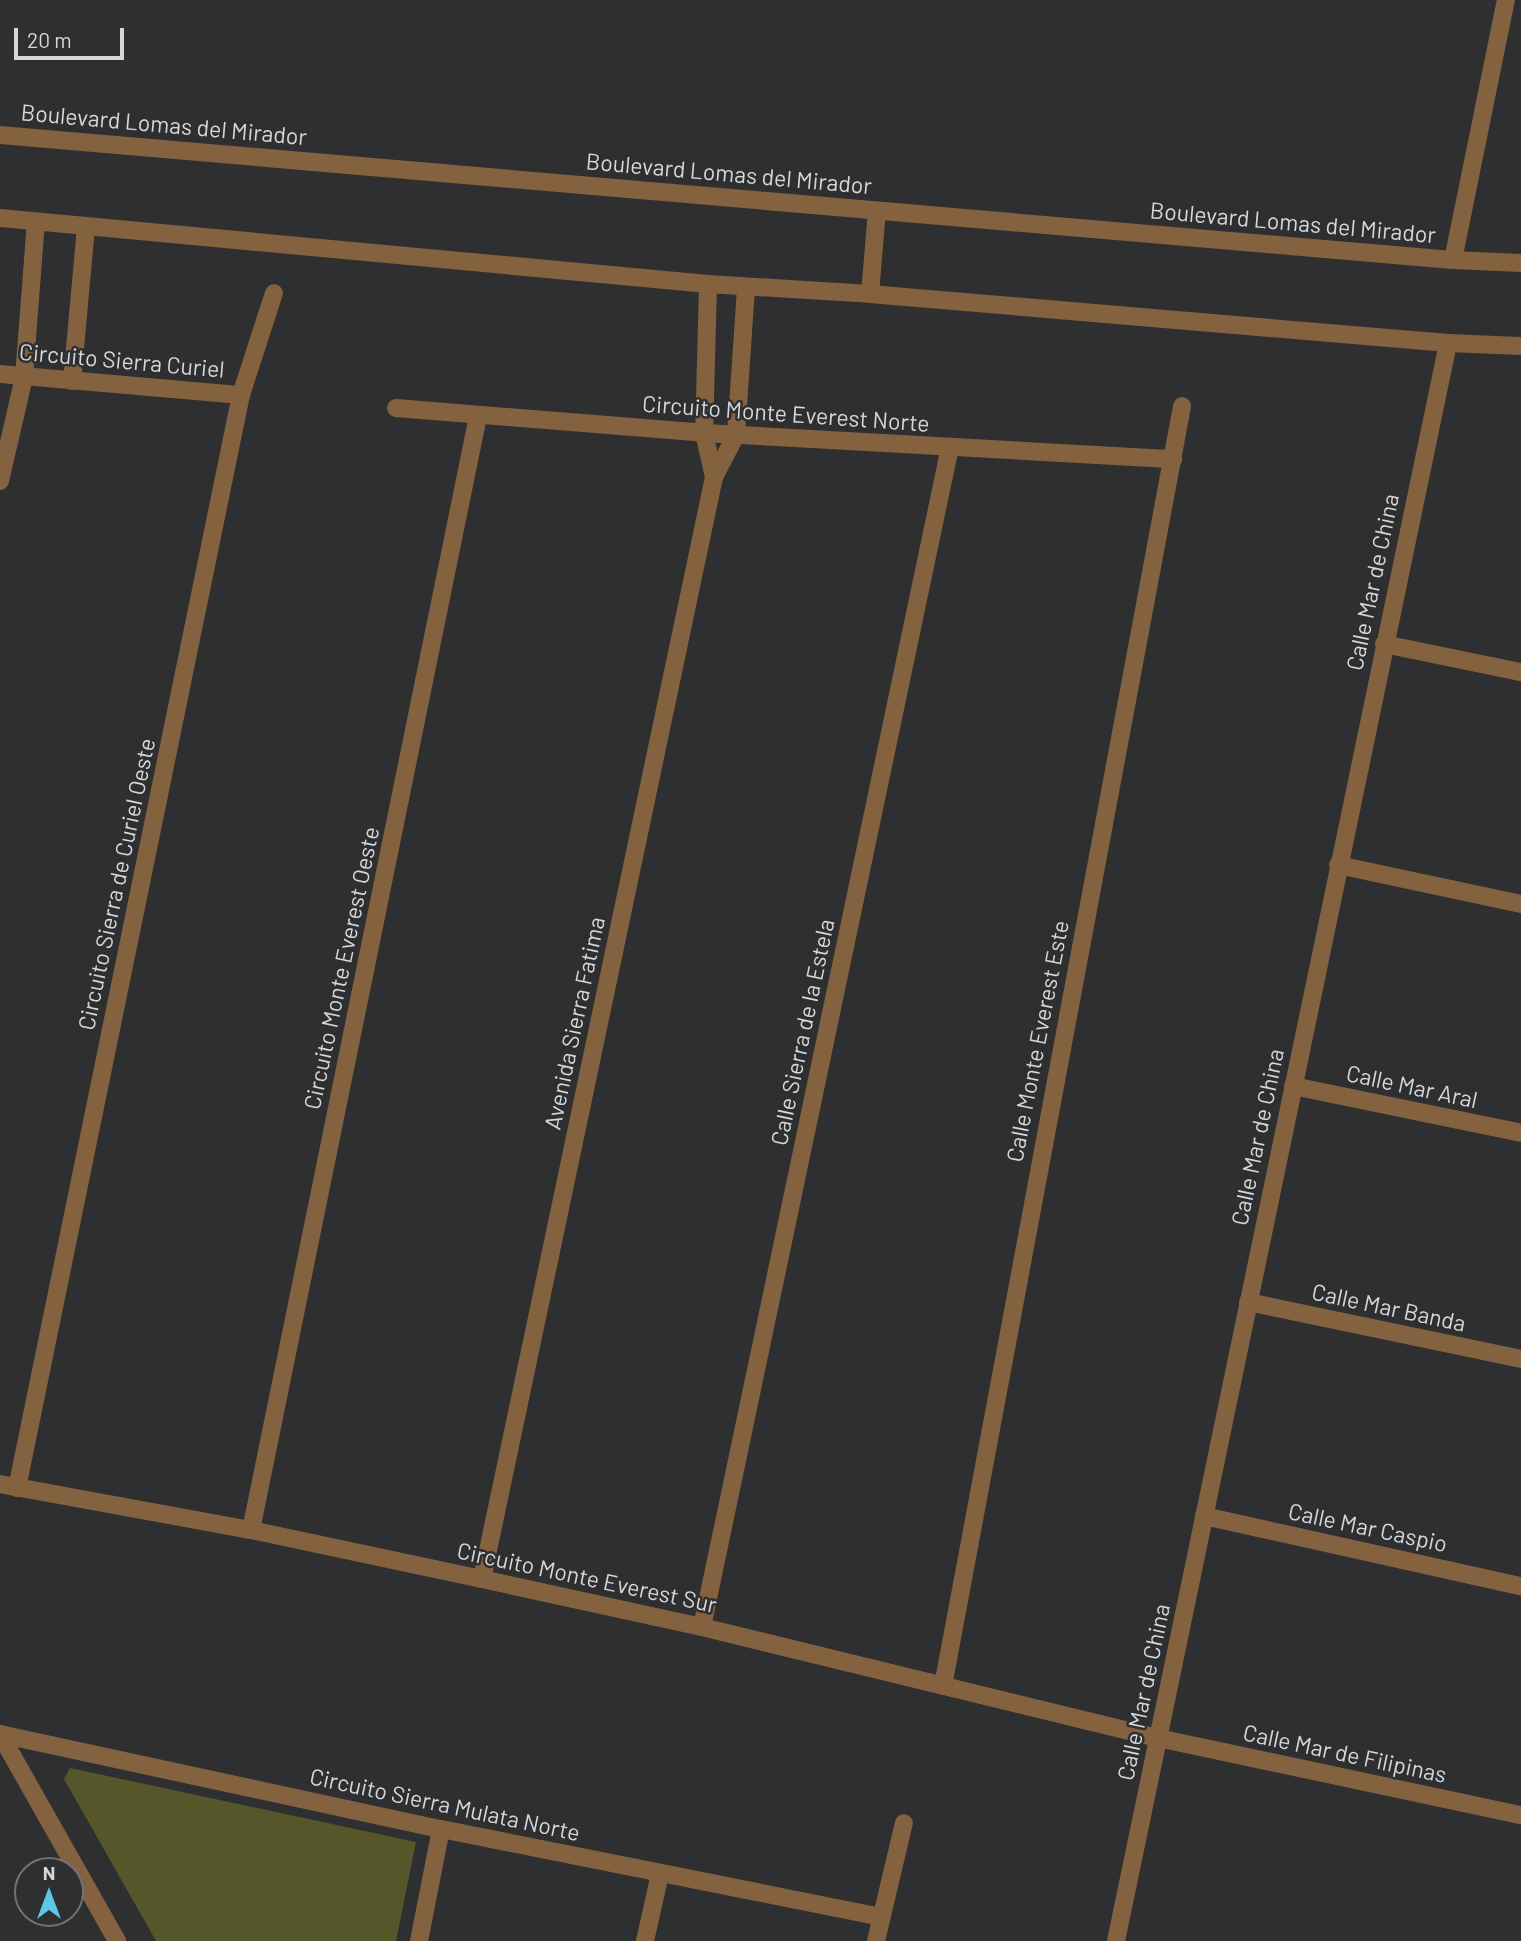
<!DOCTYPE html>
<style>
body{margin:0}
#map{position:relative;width:1521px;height:1941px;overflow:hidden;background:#2e2f31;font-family:Barlow,sans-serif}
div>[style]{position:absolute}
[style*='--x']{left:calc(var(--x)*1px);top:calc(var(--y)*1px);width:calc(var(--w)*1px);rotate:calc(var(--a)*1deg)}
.green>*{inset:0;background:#55572b}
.minor>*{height:18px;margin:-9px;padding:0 9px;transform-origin:9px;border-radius:9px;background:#84613f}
span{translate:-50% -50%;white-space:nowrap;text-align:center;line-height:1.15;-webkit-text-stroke:5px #2e2f31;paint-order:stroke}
.street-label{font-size:23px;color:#d6d7d8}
.north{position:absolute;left:14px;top:1857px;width:70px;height:70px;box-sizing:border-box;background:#2e2f31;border:2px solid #717274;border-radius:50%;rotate:0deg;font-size:19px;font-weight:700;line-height:28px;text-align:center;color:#d6d7d8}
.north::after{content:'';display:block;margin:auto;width:24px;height:32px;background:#5cc7e8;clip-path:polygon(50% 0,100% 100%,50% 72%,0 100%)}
.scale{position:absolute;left:14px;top:28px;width:110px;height:32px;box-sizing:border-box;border:4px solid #d6d7d8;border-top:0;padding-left:9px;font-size:21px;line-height:24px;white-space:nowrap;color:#d6d7d8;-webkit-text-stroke:5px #2e2f31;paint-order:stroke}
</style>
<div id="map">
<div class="green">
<i style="clip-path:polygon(70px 1768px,416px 1842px,396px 1941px,156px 1941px,64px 1779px)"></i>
</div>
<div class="minor">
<i style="--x:0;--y:135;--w:1458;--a:4.92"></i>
<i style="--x:1453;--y:260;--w:68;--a:2.5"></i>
<i style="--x:0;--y:218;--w:711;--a:5.33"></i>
<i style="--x:708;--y:284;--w:162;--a:3.5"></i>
<i style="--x:870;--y:294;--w:580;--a:4.85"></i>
<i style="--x:1448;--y:343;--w:73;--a:2.4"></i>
<i style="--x:1453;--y:260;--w:265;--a:-78.5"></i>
<i style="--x:708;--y:284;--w:149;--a:91.5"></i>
<i style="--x:704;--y:433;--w:45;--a:77.2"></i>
<i style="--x:870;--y:294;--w:83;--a:-85.2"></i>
<i style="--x:0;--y:374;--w:242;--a:5"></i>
<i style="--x:72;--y:381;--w:154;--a:-84.8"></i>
<i style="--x:396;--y:408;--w:309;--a:4.6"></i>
<i style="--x:704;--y:433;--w:470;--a:3.2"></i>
<i style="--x:0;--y:481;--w:107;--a:-77"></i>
<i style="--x:24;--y:377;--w:155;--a:-85.6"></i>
<i style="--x:1384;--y:644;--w:140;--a:11.6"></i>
<i style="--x:1338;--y:865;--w:187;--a:12"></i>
<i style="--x:1293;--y:1086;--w:233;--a:11.6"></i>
<i style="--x:1248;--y:1302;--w:279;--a:11.8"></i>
<i style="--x:0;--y:1484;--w:255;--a:10.4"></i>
<i style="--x:251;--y:1530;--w:236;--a:12"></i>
<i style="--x:482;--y:1579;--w:225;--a:12.3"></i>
<i style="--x:702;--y:1627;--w:469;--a:13.7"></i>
<i style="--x:1158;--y:1738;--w:371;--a:12"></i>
<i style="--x:17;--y:1488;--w:1116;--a:-78.42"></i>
<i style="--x:241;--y:395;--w:107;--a:-72.1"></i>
<i style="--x:1204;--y:1516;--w:325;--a:12.5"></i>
<i style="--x:251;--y:1530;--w:1137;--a:-78.48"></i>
<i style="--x:482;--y:1579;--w:1126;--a:-78.11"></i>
<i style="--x:714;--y:477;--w:47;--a:-62.4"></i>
<i style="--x:736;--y:435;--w:148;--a:-86.1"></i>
<i style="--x:702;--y:1627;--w:1206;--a:-78.13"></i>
<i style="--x:943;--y:1686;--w:1302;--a:-79.42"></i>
<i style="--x:0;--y:1734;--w:451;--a:12.2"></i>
<i style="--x:441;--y:1829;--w:449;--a:11.3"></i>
<i style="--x:0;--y:1734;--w:238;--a:60.5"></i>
<i style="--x:419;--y:1941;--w:114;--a:-78.9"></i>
<i style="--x:645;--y:1941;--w:69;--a:-77.4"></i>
<i style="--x:876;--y:1941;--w:121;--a:-76.7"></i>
<i style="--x:1116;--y:1941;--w:1632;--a:-78.26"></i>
</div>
<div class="street-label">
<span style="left:164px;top:124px;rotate:5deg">Boulevard Lomas del Mirador</span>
<span style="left:729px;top:173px;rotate:5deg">Boulevard Lomas del Mirador</span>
<span style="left:1293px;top:222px;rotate:5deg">Boulevard Lomas del Mirador</span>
<span style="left:122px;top:360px;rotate:5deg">Circuito Sierra Curiel</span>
<span style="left:786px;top:413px;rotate:4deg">Circuito Monte Everest Norte</span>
<span style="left:1372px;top:582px;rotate:-78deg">Calle Mar de China</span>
<span style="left:116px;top:884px;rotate:-78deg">Circuito Sierra de Curiel Oeste</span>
<span style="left:341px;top:968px;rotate:-78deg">Circuito Monte Everest Oeste</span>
<span style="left:574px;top:1023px;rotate:-78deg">Avenida Sierra Fatima</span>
<span style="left:802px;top:1032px;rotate:-78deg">Calle Sierra de la Estela</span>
<span style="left:1037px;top:1041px;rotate:-79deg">Calle Monte Everest Este</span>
<span style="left:1412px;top:1086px;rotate:12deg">Calle Mar Aral</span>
<span style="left:1257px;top:1137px;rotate:-78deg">Calle Mar de China</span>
<span style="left:1389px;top:1307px;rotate:12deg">Calle Mar Banda</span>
<span style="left:1368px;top:1527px;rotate:12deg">Calle Mar Caspio</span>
<span style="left:587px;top:1577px;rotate:12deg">Circuito Monte Everest Sur</span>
<span style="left:1143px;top:1692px;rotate:-78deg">Calle Mar de China</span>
<span style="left:1345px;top:1753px;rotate:12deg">Calle Mar de Filipinas</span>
<span style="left:445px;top:1804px;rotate:12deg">Circuito Sierra Mulata Norte</span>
</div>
<div class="north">N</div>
<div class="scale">20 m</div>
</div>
